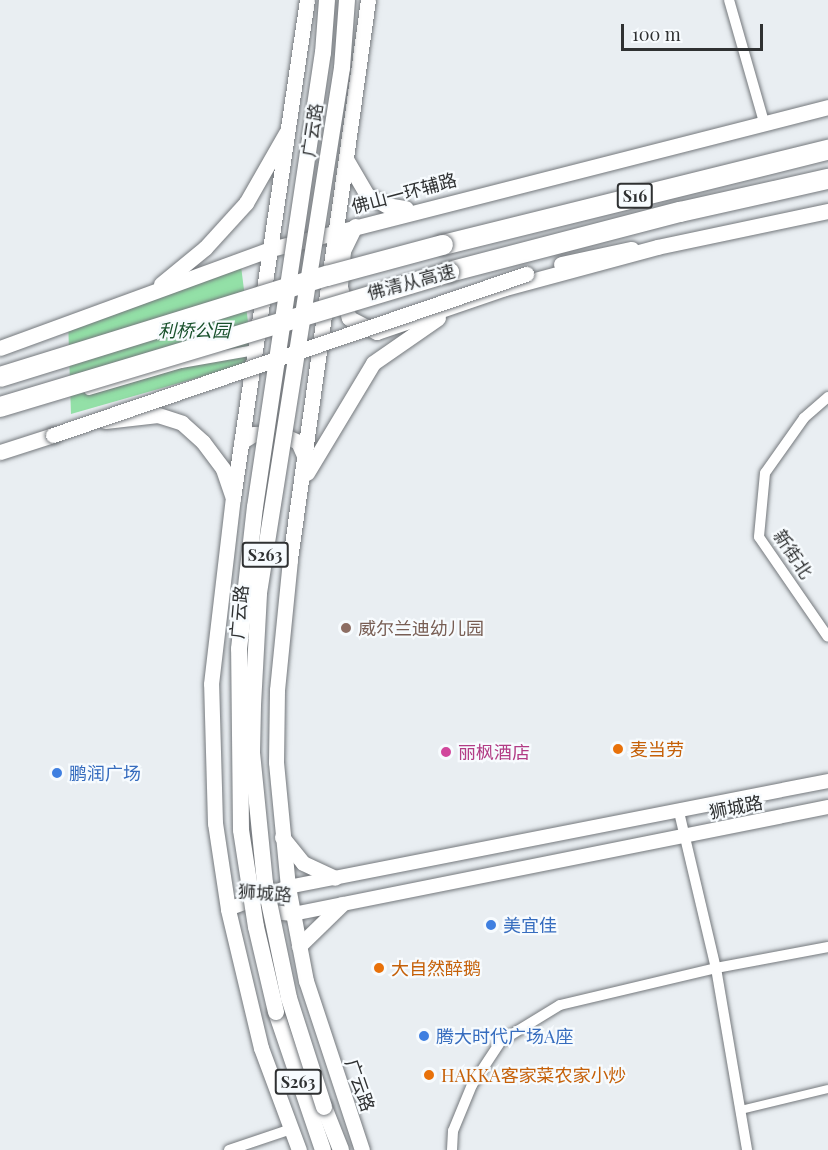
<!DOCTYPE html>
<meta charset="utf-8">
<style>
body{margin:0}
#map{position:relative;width:828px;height:1150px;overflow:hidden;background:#e9eef2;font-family:"Playfair Display","Noto Sans SC",serif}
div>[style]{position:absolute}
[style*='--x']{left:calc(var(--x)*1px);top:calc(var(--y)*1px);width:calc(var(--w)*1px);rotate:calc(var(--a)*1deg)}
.green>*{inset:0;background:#93e0a7}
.roads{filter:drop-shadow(0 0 2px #74787c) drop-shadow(0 0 2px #74787c)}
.pedestrian>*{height:8px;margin:-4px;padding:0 4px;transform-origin:4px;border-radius:4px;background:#fff}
.minor>*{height:10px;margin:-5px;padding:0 5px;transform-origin:5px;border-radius:5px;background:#fff}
.tertiary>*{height:14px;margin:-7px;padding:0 7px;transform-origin:7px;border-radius:7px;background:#fff}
.secondary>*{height:15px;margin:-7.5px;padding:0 7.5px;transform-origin:7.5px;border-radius:7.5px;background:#fff}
.primary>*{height:16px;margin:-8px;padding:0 8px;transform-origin:8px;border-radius:8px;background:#fff}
.motorway>*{height:20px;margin:-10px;padding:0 10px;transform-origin:10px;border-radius:10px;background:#fff}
.bridges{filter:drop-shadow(0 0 2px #74787c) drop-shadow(0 0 2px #74787c)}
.secondary-bridge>*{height:15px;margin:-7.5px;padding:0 7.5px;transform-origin:7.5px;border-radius:7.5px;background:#fff}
.primary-bridge>*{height:16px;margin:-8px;padding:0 8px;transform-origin:8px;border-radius:8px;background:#fff}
.motorway-bridge>*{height:20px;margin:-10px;padding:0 10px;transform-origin:10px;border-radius:10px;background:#fff}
.dots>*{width:16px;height:16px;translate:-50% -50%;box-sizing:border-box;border:3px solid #f7fbfe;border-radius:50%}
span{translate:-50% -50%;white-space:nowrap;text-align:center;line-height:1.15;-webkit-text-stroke:4.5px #f7fbfe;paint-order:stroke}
.shield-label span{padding:2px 4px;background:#f7fbfe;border:2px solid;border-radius:4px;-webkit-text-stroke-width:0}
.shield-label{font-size:16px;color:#2f3132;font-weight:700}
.street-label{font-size:18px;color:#2f3132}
.park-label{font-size:18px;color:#17502b;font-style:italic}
.education-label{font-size:18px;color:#785e54}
.left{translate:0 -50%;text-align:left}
.food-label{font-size:18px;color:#c56008}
.hotel-label{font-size:18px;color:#b23c85}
.shop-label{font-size:18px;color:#366cbe}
.scale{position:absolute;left:621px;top:24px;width:142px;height:27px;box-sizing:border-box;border:3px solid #2f3132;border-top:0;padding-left:8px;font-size:18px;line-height:21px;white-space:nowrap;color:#2f3132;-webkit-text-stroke:4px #f7fbfe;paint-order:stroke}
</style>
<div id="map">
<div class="green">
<i style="clip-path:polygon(241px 266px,253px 362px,71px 414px,68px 319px)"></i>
</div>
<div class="roads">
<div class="pedestrian">
<i style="--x:741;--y:1110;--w:89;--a:-13.6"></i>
</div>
<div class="minor">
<i style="--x:729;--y:0;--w:127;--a:74"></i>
<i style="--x:89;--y:390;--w:96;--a:-16.4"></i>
<i style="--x:181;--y:363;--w:75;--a:-10"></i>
<i style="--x:828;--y:397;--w:32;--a:139"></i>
<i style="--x:804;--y:418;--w:67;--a:125.3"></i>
<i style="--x:765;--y:473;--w:64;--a:95.4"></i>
<i style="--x:759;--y:537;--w:121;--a:55.4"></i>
<i style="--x:679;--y:812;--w:160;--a:76.7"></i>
<i style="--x:716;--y:968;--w:185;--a:80.3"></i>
<i style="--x:229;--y:1150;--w:65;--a:-18.7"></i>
<i style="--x:452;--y:1150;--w:19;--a:-87"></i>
<i style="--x:453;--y:1131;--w:50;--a:-67.6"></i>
<i style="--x:472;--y:1085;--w:53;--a:-56.6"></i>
<i style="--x:501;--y:1041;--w:69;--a:-31.4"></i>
<i style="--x:560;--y:1005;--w:160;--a:-13.3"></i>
<i style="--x:716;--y:968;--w:114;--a:-10.6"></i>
</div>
<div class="tertiary">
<i style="--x:228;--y:909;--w:64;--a:-20.1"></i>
<i style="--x:288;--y:887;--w:550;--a:-11.11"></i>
<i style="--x:263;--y:911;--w:30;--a:6"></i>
<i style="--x:293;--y:914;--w:546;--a:-11.31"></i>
</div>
<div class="secondary">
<i style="--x:346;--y:159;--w:42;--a:59.7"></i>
<i style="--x:367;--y:195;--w:21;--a:28"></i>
<i style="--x:386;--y:205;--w:20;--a:9"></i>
<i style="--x:355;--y:226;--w:28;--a:116"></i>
<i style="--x:343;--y:251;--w:36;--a:95"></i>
<i style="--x:340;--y:287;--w:32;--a:74"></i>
<i style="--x:349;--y:318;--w:31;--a:27"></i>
<i style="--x:377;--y:332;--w:135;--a:-19"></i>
<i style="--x:505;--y:288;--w:157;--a:-15.1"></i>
<i style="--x:657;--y:247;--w:175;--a:-11.9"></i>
<i style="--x:561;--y:264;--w:72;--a:-12.1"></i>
<i style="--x:161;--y:284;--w:57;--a:-39.3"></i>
<i style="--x:205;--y:248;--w:61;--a:-47.7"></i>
<i style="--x:246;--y:203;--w:81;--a:-60.3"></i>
<i style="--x:0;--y:348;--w:289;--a:-20.1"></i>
<i style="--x:271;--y:249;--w:575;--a:-14.3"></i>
<i style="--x:105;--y:421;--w:53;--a:-6.5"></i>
<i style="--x:158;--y:415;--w:25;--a:18"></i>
<i style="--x:182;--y:423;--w:28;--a:42"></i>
<i style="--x:203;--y:442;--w:34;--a:53"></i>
<i style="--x:223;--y:469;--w:28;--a:71"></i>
<i style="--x:241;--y:442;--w:15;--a:-32"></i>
<i style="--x:254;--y:434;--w:24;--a:-2"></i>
<i style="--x:278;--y:433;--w:22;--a:24"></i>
<i style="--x:298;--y:442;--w:17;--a:66"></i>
<i style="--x:0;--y:452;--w:56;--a:-17.8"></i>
<i style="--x:307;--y:473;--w:128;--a:-59"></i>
<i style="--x:373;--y:363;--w:79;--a:-34.7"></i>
<i style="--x:282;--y:837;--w:33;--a:51"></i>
<i style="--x:303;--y:863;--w:35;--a:25"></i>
<i style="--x:299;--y:946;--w:60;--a:-44.3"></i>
<i style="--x:299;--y:1150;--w:109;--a:-110.4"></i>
<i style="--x:261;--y:1048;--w:143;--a:-103.4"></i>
<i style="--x:228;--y:909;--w:87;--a:-98.6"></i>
<i style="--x:215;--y:823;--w:139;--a:-91.6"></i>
<i style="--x:211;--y:684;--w:187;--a:-83.3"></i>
<i style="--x:233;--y:498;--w:503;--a:-81.55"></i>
<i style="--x:362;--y:1150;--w:178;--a:-108.3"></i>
<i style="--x:306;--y:981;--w:96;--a:-100.8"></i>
<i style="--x:288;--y:887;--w:126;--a:-95.5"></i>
<i style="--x:276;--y:762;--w:72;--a:-89.2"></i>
<i style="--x:277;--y:690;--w:132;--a:-84.3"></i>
<i style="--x:290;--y:559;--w:564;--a:-82.06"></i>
</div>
<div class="primary">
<i style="--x:276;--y:1012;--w:146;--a:71.2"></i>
<i style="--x:324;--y:1107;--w:46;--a:68.4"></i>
</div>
<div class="motorway">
<i style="--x:443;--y:245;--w:397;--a:-13.9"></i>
<i style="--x:449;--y:272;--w:239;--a:-14.6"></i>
<i style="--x:680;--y:212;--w:152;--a:-12.6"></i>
</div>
</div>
<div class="bridges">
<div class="secondary-bridge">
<i style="--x:53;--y:435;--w:500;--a:-18.8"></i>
</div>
<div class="primary-bridge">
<i style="--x:276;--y:1012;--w:87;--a:-103.2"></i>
<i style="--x:256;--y:927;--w:98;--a:-98.8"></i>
<i style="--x:241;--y:830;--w:181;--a:-90.6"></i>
<i style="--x:239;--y:649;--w:143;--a:-83.6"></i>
<i style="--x:255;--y:507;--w:459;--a:-81.5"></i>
<i style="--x:323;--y:53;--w:53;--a:-85.7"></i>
<i style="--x:324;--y:1107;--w:114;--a:-107.8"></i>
<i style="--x:289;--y:998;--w:117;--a:-101.8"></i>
<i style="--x:265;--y:883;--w:131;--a:-95.7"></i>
<i style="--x:252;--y:753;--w:48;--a:-88.8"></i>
<i style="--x:253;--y:705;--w:112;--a:-86.9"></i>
<i style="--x:259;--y:593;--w:532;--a:-81.02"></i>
<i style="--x:342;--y:68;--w:68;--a:-85.8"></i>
</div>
<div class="motorway-bridge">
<i style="--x:0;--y:377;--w:342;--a:-17.2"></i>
<i style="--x:327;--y:276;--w:120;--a:-15"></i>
<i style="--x:0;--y:407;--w:469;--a:-16.7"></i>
</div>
</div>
<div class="dots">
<i style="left:346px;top:628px;background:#8d6e63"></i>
<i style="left:618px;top:749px;background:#e8710a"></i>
<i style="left:446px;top:752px;background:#d1479c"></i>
<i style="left:57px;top:773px;background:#3f7fe0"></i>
<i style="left:491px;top:925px;background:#3f7fe0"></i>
<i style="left:379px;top:968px;background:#e8710a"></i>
<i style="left:424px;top:1036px;background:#3f7fe0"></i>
<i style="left:429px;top:1075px;background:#e8710a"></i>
</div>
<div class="shield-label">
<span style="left:635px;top:196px">S16</span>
<span style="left:265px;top:555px">S263</span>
<span style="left:298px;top:1082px">S263</span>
</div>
<div class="street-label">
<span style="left:312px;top:130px;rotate:-81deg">广云路</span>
<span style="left:404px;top:193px;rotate:-15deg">佛山一环辅路</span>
<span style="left:411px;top:282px;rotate:-15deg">佛清从高速</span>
<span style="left:793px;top:554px;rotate:56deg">新街北</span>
<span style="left:239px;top:612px;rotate:-85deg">广云路</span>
<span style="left:736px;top:807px;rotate:-11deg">狮城路</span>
<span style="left:265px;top:893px;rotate:4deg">狮城路</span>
<span style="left:360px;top:1085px;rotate:71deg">广云路</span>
</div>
<div class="park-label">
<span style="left:194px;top:330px">利桥公园</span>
</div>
<div class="education-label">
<span class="left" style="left:358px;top:628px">威尔兰迪幼儿园</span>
</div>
<div class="food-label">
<span class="left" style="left:630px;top:749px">麦当劳</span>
<span class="left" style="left:391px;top:968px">大自然醉鹅</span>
<span class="left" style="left:441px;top:1075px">HAKKA客家菜农家小炒</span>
</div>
<div class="hotel-label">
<span class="left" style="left:458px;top:752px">丽枫酒店</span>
</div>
<div class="shop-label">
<span class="left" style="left:69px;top:773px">鹏润广场</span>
<span class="left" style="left:503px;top:925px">美宜佳</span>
<span class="left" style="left:436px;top:1036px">腾大时代广场A座</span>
</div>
<div class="scale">100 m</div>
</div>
